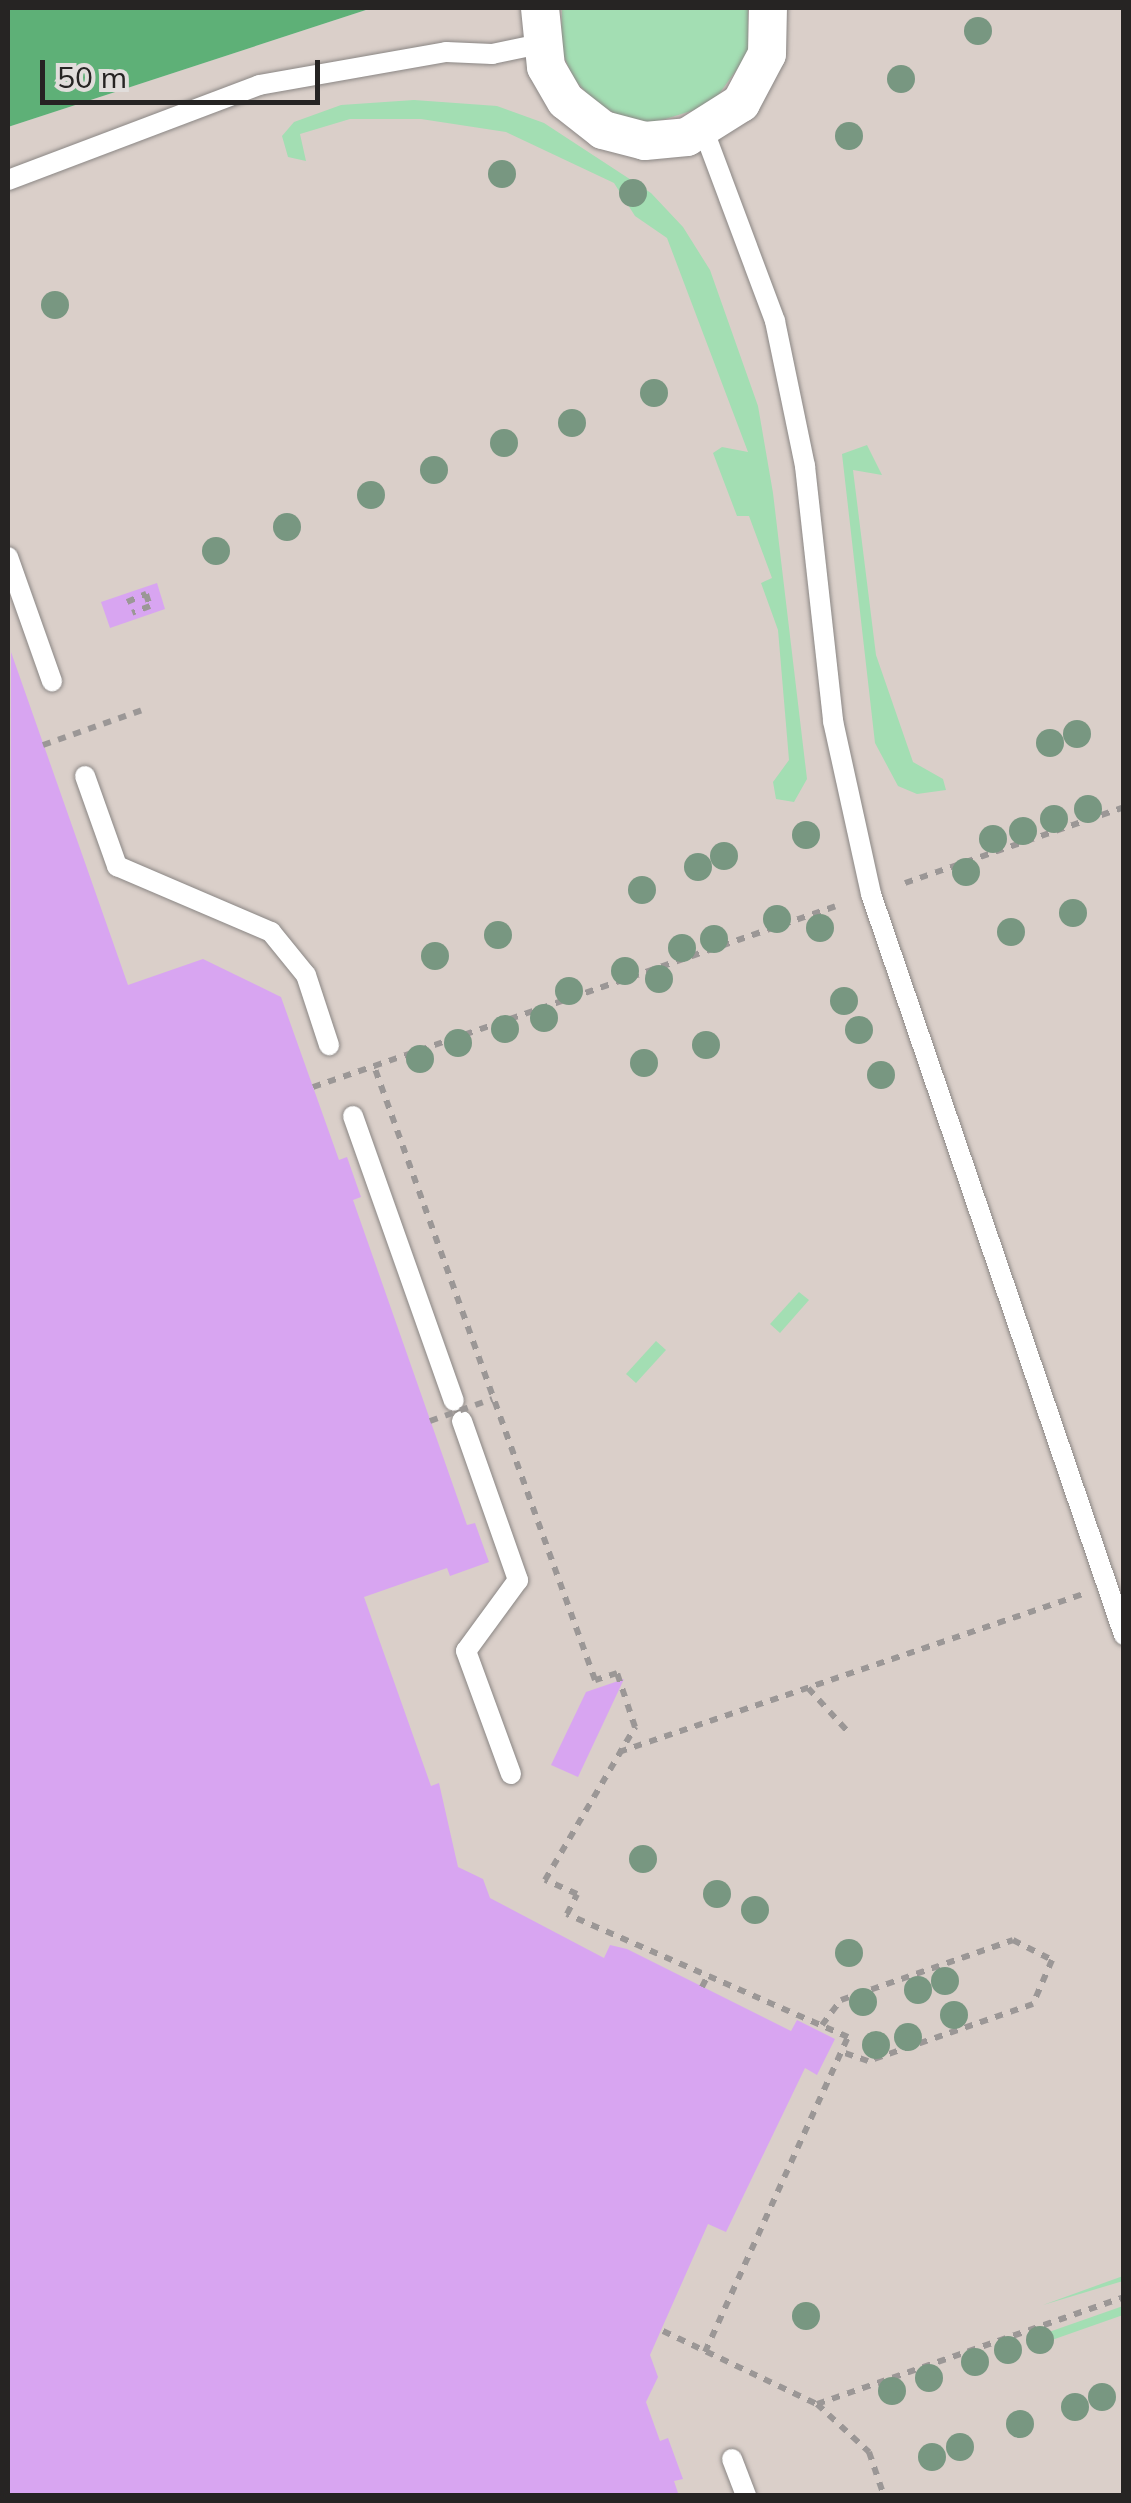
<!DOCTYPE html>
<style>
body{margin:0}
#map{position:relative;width:1131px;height:2503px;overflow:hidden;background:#e1dddb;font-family:Mulish,sans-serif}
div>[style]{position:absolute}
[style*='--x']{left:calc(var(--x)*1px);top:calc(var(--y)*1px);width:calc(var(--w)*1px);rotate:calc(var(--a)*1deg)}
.built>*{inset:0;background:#dacfc9}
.green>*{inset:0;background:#a3deb3}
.forest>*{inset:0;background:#5eb077}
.building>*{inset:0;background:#d8a5f1}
.path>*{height:6px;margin-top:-3px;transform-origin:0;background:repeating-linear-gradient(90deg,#9b9796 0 8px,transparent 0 16px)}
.roads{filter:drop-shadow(0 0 2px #8a8684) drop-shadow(0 0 2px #8a8684)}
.lane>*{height:20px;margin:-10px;padding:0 10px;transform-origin:10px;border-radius:10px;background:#fff}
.street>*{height:38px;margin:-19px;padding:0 19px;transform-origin:19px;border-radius:19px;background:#fff}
.path-bridge>*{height:6px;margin-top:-3px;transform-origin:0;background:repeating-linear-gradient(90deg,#9b9796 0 8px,transparent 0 16px)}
.trees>*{width:28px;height:28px;margin:-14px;border-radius:50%;background:#789781}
span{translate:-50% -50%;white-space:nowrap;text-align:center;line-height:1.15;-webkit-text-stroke:10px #e1dddb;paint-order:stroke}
.frame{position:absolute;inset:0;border:10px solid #262423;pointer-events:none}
.scale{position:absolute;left:40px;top:60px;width:280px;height:45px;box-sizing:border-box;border:5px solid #262423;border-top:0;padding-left:12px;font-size:30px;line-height:35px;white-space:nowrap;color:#262423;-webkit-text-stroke:8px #e1dddb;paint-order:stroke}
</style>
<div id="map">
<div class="built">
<i style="clip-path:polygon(372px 8px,1123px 8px,1123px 2495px,8px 2495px,8px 127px)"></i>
</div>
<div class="green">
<i style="clip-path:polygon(562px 8px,748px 8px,748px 54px,711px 105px,652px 123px,621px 117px,594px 101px,573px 78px,561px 49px)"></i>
<i style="clip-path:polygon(414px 100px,497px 106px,544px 123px,651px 193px,683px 227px,710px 270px,758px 406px,773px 493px,807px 779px,794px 802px,776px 799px,773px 782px,789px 760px,778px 630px,761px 583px,772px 578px,749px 516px,737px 516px,713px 453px,722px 447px,748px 452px,667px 238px,635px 216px,614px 183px,506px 132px,421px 119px,350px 119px,300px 134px,306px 161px,288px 157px,282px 136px,294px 122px,341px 105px)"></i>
<i style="clip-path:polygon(867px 445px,882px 475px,853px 470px,876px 655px,913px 762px,943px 779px,946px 790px,917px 794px,898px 786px,875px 743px,842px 454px)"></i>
<i style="clip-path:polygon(799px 1292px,809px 1300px,780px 1333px,770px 1324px)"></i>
<i style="clip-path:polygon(656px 1341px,666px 1350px,636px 1383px,626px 1374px)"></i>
<i style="clip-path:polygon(1123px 2276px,1123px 2281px,1043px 2305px)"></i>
<i style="clip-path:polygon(1123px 2306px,1123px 2315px,1032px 2347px,1029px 2339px)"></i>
</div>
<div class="forest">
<i style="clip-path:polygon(8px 8px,372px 8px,8px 127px)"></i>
</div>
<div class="building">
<i style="clip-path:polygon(157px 583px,165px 609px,110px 628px,101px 602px)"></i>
<i style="clip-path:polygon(11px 652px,128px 985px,203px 959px,281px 997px,339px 1160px,347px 1157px,361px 1197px,353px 1200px,467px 1525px,475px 1523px,489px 1562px,450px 1576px,447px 1568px,364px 1597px,431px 1786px,439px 1783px,458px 1867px,483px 1879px,490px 1898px,604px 1958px,610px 1945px,627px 1949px,791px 2031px,797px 2020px,835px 2039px,817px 2075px,805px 2068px,726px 2232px,708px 2224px,650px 2355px,658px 2377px,646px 2402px,660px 2441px,668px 2438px,683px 2479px,674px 2481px,679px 2496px,8px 2496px)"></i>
<i style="clip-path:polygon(624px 1679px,578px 1777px,551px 1765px,586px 1692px)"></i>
</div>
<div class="path">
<i style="--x:127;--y:602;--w:21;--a:-23"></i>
<i style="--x:146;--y:594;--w:13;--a:72"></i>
<i style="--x:150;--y:606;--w:19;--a:159"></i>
<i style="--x:905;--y:883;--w:232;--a:-19.1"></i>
<i style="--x:313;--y:1087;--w:65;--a:-19"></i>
<i style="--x:808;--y:1688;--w:62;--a:47.6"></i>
<i style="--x:619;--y:1752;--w:491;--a:-18.8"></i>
<i style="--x:702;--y:1987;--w:11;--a:-63"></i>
<i style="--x:822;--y:2025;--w:31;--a:-53"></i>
<i style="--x:841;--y:2000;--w:182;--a:-19.2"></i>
<i style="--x:1013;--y:1940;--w:44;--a:27.1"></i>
<i style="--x:1052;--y:1960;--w:48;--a:113.4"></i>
<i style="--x:1033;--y:2004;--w:175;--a:160.9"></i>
<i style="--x:868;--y:2061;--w:28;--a:-161"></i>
<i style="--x:663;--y:2331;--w:170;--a:25.4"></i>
<i style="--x:817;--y:2404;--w:71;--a:42.7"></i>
<i style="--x:869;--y:2452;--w:46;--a:71.2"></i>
<i style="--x:705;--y:2352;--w:346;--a:-65.6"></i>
<i style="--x:848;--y:2037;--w:307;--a:-156.4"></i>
<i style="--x:567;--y:1914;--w:22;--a:-63"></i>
<i style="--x:577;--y:1894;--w:35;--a:-156"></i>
<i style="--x:545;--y:1880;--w:178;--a:-59.5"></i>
<i style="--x:635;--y:1727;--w:57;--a:-108.4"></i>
<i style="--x:617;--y:1673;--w:23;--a:162"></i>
<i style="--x:595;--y:1680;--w:653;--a:-109.8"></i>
<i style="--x:374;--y:1066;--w:488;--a:-19.1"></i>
<i style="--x:817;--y:2404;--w:325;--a:-19.2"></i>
</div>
<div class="roads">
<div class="lane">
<i style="--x:704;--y:131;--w:203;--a:69.5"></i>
<i style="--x:775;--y:321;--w:148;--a:78.3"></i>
<i style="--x:805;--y:466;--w:257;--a:83.7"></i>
<i style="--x:833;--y:721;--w:177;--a:77.6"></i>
<i style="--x:871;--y:894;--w:783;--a:71.15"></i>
<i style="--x:8;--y:180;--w:268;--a:-20.7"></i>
<i style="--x:259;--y:85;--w:190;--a:-10"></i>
<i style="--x:446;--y:52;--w:46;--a:2.5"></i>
<i style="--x:492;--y:54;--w:49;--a:-11.8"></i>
<i style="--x:8;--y:557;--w:132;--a:70.5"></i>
<i style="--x:85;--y:776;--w:96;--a:70.4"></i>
<i style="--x:117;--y:866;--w:168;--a:23.2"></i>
<i style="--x:271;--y:932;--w:55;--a:50.9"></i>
<i style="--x:306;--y:975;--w:74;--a:71.8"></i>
<i style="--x:353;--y:1116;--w:302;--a:70.5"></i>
<i style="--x:462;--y:1421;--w:169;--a:70.6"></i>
<i style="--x:518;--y:1580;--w:88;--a:126.2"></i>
<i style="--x:466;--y:1651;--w:131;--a:69.9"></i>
<i style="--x:732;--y:2459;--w:40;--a:69"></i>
</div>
<div class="street">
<i style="--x:540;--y:8;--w:59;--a:84.2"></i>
<i style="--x:546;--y:67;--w:39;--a:60"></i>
<i style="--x:566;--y:101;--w:47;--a:38.1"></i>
<i style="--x:603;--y:130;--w:43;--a:14.7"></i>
<i style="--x:645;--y:141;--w:42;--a:-5.4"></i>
<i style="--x:687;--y:137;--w:64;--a:-32.2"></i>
<i style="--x:741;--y:103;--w:55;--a:-62"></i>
<i style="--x:767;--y:54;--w:46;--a:-88.8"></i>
</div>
</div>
<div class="path-bridge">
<i style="--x:43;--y:745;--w:111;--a:-19.4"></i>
<i style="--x:430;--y:1421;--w:66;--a:-19.5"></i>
</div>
<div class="trees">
<i style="left:978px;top:31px"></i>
<i style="left:901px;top:79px"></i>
<i style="left:849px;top:136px"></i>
<i style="left:502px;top:174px"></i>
<i style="left:633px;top:193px"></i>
<i style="left:55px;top:305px"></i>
<i style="left:654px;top:393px"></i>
<i style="left:572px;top:423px"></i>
<i style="left:504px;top:443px"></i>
<i style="left:434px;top:470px"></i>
<i style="left:371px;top:495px"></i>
<i style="left:287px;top:527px"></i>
<i style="left:216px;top:551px"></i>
<i style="left:1077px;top:734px"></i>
<i style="left:1050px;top:743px"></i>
<i style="left:1088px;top:809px"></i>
<i style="left:1054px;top:819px"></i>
<i style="left:1023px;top:831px"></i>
<i style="left:806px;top:835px"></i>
<i style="left:993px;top:839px"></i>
<i style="left:724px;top:856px"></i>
<i style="left:698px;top:867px"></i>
<i style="left:966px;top:872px"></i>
<i style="left:642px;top:890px"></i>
<i style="left:1073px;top:913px"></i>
<i style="left:777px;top:919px"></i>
<i style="left:820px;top:928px"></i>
<i style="left:1011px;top:932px"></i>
<i style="left:498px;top:935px"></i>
<i style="left:714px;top:939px"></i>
<i style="left:682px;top:948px"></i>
<i style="left:435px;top:956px"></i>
<i style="left:625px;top:971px"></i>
<i style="left:659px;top:979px"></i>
<i style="left:569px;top:991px"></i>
<i style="left:844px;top:1001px"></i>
<i style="left:544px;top:1018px"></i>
<i style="left:505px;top:1029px"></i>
<i style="left:859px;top:1030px"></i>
<i style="left:458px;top:1043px"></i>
<i style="left:706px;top:1045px"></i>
<i style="left:420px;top:1059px"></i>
<i style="left:644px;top:1063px"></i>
<i style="left:881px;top:1075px"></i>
<i style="left:643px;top:1859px"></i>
<i style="left:717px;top:1894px"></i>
<i style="left:755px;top:1910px"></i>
<i style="left:849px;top:1953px"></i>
<i style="left:945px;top:1981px"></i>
<i style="left:918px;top:1990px"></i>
<i style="left:863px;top:2002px"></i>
<i style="left:954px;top:2015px"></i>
<i style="left:908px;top:2037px"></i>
<i style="left:876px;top:2045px"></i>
<i style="left:806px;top:2316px"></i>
<i style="left:1040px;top:2340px"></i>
<i style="left:1008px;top:2350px"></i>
<i style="left:975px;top:2362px"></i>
<i style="left:929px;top:2378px"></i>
<i style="left:892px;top:2391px"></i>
<i style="left:1102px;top:2397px"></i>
<i style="left:1075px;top:2407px"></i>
<i style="left:1020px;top:2424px"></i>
<i style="left:960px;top:2447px"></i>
<i style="left:932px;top:2457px"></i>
</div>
<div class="frame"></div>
<div class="scale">50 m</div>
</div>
